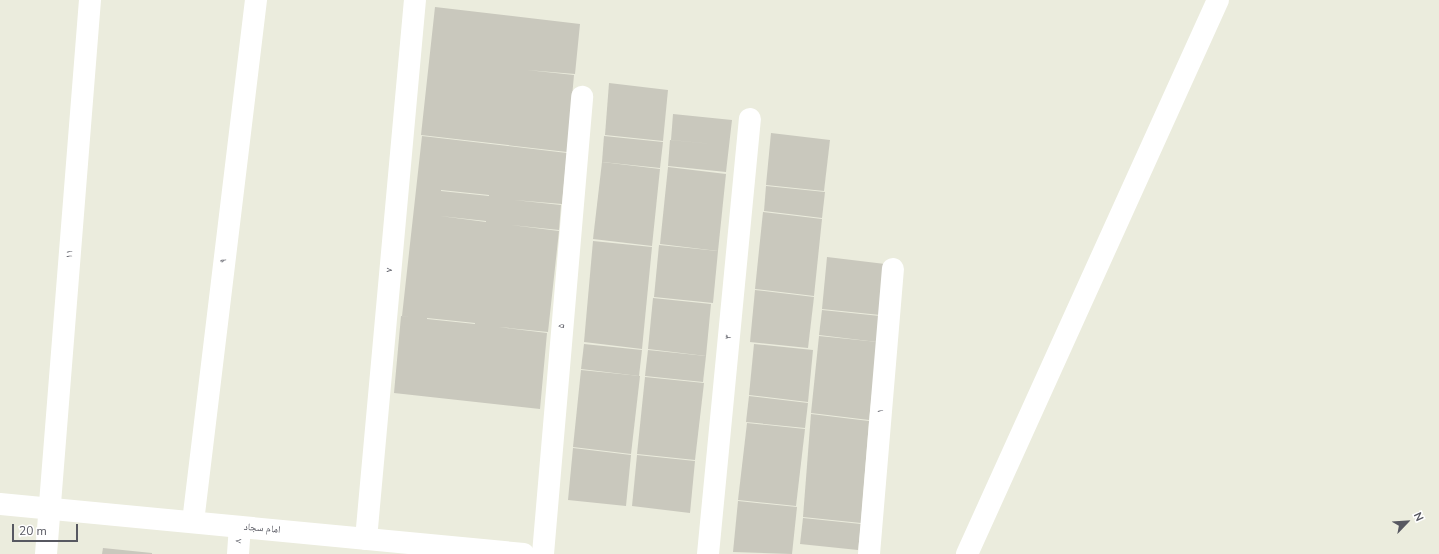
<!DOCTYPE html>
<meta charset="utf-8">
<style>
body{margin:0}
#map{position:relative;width:1439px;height:554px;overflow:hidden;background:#ebecdd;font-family:"Nunito Sans","Noto Naskh Arabic",sans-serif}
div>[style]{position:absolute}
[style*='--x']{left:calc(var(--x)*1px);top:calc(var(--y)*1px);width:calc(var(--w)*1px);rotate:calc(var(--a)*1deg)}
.building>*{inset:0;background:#c9c8bd}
.street>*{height:22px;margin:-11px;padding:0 11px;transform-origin:11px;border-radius:11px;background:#fff}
.secondary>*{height:22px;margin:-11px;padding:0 11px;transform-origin:11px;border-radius:11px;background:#fff}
span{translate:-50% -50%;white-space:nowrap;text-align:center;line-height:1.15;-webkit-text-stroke:4px #fff;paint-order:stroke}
.street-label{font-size:10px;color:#575861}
.north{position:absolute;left:1387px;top:502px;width:40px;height:40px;-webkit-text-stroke:3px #fff;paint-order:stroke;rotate:65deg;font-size:11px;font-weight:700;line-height:16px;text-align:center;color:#575861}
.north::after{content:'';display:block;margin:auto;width:14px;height:18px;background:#575861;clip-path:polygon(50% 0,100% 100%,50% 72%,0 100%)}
.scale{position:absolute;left:12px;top:524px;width:66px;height:18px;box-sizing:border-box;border:2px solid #575861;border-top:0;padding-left:5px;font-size:12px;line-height:14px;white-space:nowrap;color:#575861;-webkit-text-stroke:3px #fff;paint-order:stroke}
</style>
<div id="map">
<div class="building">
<i style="clip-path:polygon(evenodd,435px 7px,580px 24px,575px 74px,527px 70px,574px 75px,567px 152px,421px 135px,435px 7px,454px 61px,502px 66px,511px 68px,502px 66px,454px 61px)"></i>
<i style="clip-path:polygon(609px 83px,668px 90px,663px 141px,605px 135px)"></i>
<i style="clip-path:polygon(673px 114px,732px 120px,726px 172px,668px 166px,670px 140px,723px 145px,671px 140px)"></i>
<i style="clip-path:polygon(771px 133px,830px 140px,824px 191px,766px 185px)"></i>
<i style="clip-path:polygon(evenodd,422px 136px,567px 153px,562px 204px,514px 200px,561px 205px,559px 230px,511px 225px,559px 231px,548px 332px,499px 327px,547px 333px,540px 409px,394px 393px,401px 316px,411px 317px,402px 316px,422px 136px,441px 190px,489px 195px,489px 196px,441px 191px,441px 190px,422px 136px,440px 216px,486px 221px,486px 222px,440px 216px,422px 136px,427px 318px,475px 323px,475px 324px,427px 319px,427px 318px)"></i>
<i style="clip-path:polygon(604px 136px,663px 142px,660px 168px,602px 162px)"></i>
<i style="clip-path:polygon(602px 162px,660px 169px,652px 246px,593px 239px)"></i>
<i style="clip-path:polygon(668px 167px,726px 174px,718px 251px,660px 244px)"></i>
<i style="clip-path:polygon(766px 186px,825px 192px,822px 218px,764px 211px)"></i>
<i style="clip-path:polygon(763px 212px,822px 219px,814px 296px,755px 289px)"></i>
<i style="clip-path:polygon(593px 241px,652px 247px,642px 349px,584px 342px)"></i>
<i style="clip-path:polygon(659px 245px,718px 251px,713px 303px,654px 297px)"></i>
<i style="clip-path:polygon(827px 257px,885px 264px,880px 315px,822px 309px)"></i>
<i style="clip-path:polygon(755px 290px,814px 297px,808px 348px,750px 342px)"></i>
<i style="clip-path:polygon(653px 298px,711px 304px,706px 356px,648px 349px)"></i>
<i style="clip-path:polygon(822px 310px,880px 316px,877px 342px,819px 335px)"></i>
<i style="clip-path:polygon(819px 336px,878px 342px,869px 420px,811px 413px)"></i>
<i style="clip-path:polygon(584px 344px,642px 350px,639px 376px,581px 369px)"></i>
<i style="clip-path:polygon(754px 344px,813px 350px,808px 402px,749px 395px)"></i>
<i style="clip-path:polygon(648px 350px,706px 356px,703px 382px,645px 376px)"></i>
<i style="clip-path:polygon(581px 370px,640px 376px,631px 454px,573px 447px)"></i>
<i style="clip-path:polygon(645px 377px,704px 383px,695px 460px,637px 454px)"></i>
<i style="clip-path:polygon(749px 396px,808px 403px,805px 428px,746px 422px)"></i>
<i style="clip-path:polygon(811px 414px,869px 421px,861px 523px,803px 517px)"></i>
<i style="clip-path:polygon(747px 423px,805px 429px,796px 506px,738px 500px)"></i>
<i style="clip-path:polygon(573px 448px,631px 455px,626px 506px,568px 500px)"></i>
<i style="clip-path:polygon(637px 455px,695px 461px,690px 513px,632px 506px)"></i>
<i style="clip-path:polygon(738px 501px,797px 507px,792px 554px,733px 552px)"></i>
<i style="clip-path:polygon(803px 518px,861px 524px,858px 550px,800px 544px)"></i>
<i style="clip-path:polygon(103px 548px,152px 553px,152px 554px,102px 554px)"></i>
</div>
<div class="street">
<i style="--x:0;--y:504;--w:526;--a:5.45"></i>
<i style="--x:193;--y:522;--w:526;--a:-83.12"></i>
<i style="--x:366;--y:539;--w:541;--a:-84.81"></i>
<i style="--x:46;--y:554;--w:556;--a:-85.46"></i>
<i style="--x:238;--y:554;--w:27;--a:-86"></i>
<i style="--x:543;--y:554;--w:459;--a:-85.1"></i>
<i style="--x:708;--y:554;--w:437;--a:-84.5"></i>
<i style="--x:869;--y:554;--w:286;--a:-85.2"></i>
<i style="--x:967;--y:554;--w:608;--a:-65.63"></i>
</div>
<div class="secondary">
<i style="--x:426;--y:554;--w:9;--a:-90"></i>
</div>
<div class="street-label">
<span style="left:70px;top:254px;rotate:-86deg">۱۱</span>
<span style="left:224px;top:261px;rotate:-83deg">۹</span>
<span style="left:390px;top:270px;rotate:-85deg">۷</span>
<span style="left:562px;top:326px;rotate:-85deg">۵</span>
<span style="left:729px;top:337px;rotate:-84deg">۳</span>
<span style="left:881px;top:411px;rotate:-85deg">۱</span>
<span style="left:262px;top:529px;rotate:5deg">امام سجاد</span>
<span style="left:239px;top:541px;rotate:-84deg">۸</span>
</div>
<div class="north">N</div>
<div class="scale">20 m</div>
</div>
